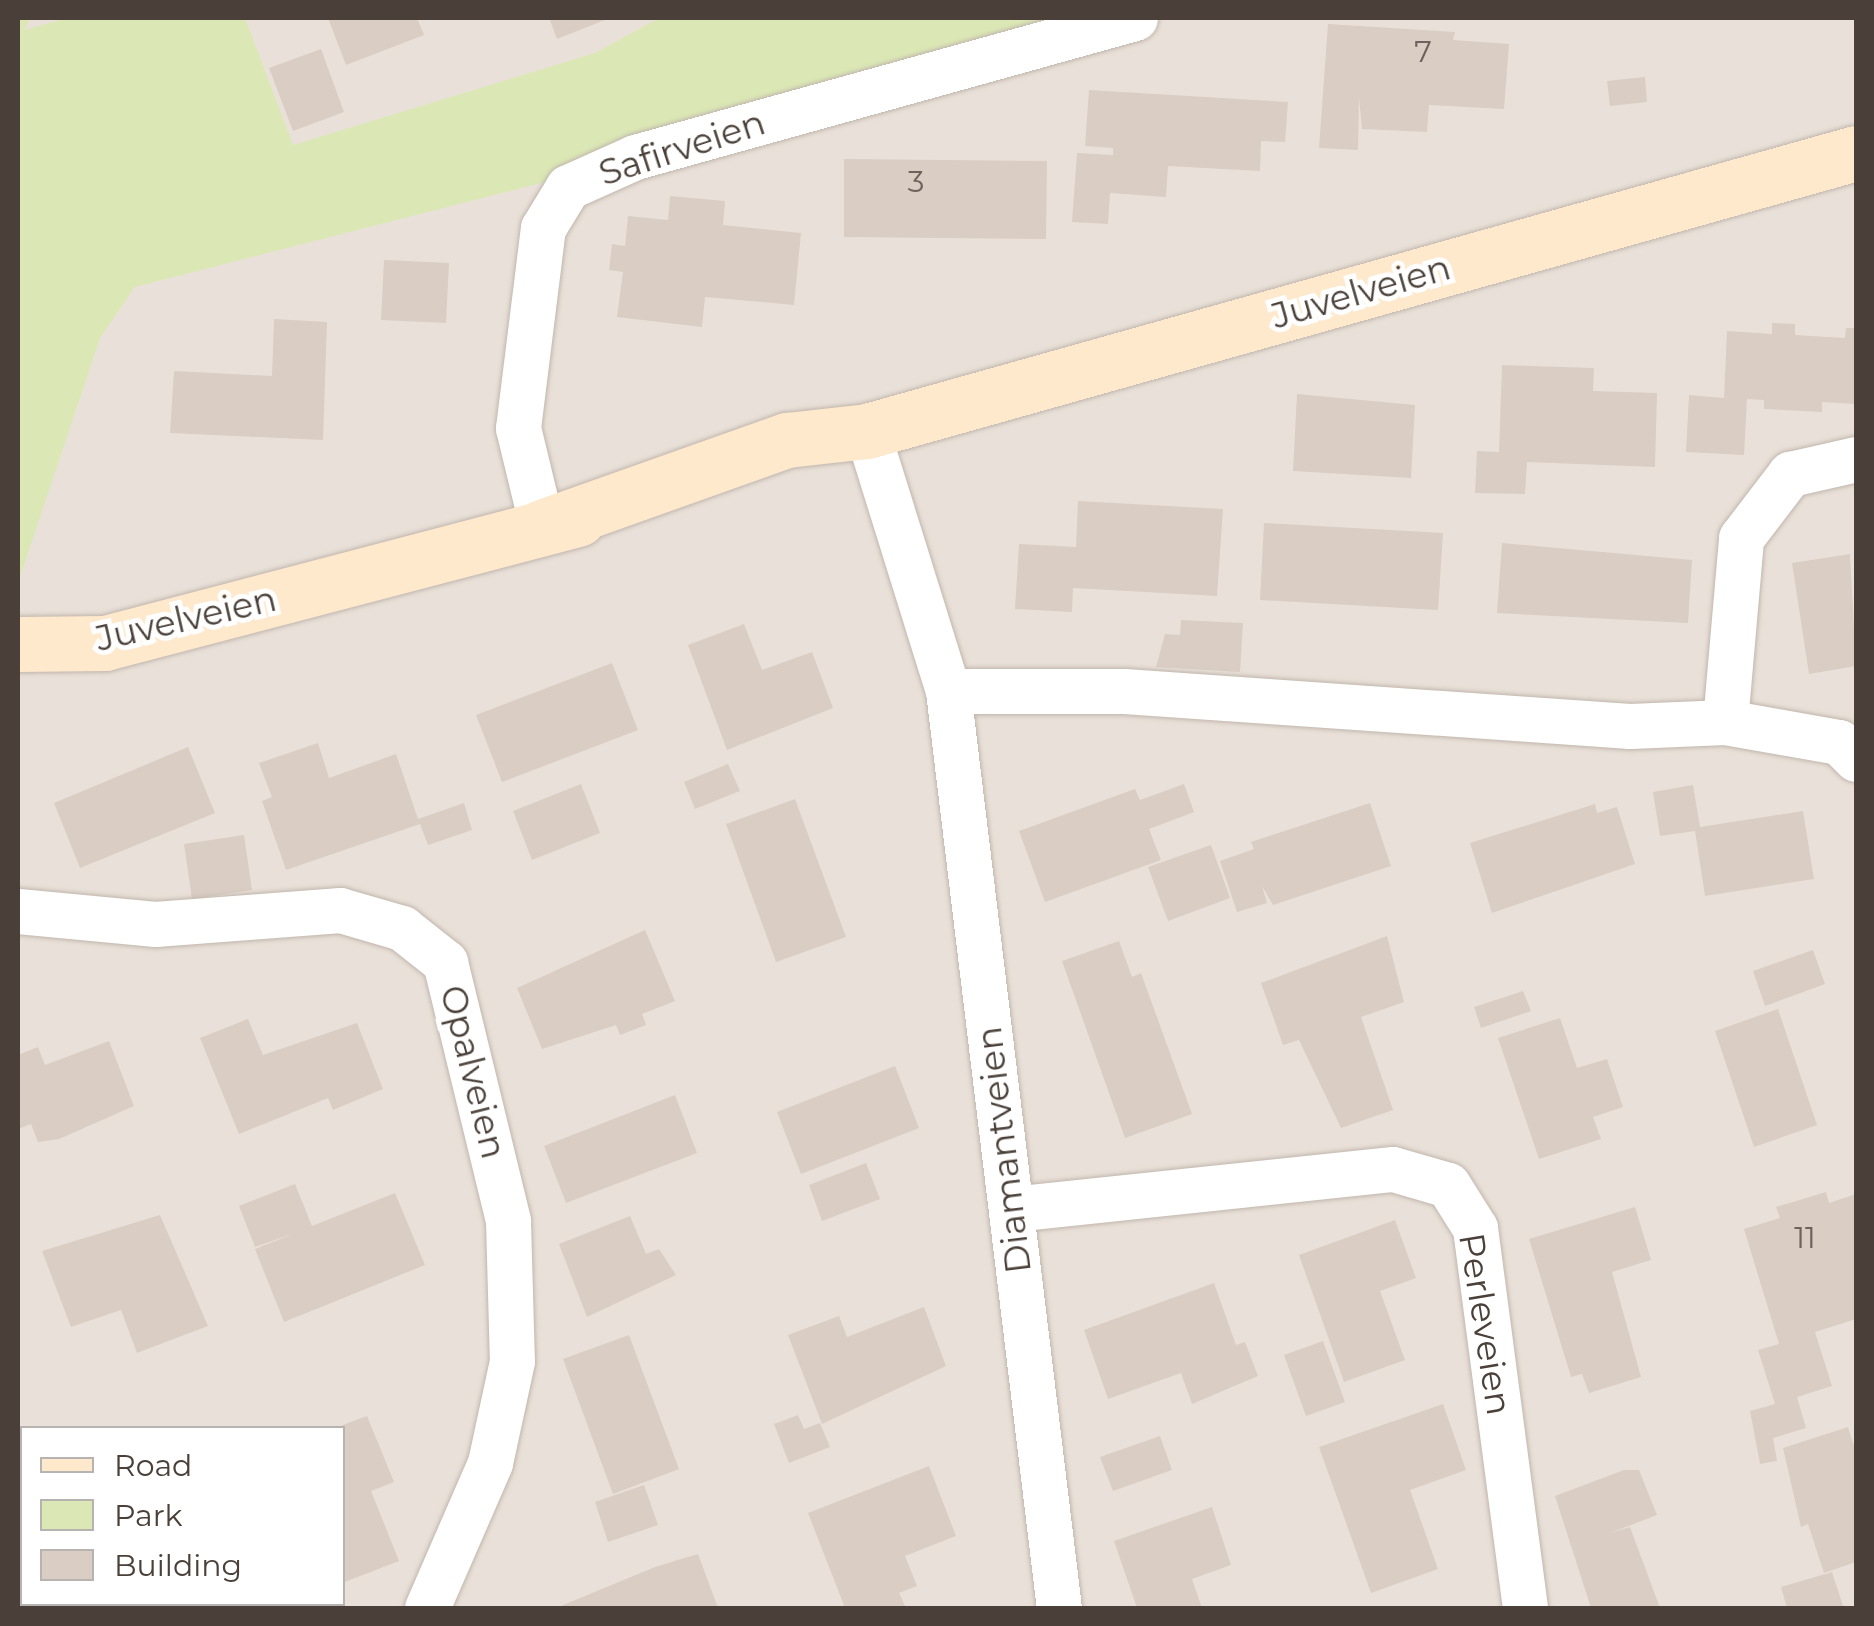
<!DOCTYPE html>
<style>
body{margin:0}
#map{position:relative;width:1874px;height:1626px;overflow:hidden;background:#f5f0eb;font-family:Montserrat,sans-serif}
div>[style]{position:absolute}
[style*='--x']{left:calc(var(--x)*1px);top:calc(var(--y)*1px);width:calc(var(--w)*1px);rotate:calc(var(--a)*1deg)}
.residential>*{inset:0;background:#e9e1d9}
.green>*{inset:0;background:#dbe8b5}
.building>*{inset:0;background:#dacdc3}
.roads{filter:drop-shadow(0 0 2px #c1b6ad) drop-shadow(0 0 2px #c1b6ad)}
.street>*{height:45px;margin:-22.5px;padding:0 22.5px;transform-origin:22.5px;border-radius:22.5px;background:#fff}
.secondary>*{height:55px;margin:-27.5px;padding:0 27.5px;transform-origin:27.5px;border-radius:27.5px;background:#fee9cd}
span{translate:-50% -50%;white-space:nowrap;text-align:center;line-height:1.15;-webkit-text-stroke:10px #fff;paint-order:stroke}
.number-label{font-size:30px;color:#6e635c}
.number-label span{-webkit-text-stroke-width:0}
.street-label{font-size:35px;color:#4a4039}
.frame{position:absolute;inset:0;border:20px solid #4a4039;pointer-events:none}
.legend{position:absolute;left:20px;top:1426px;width:325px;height:180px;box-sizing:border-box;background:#fff;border:2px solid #b7b3b0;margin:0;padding:12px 18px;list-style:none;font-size:30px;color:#4a4039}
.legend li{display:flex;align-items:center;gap:20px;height:50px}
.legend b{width:50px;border:2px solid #b7b3b0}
</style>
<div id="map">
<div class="residential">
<i style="clip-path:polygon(evenodd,18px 18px,1856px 18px,1856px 1608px,18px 1608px,18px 18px,22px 1428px,342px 1428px,342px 1604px,22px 1604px,22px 1428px)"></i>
</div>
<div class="green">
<i style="clip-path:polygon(18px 18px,31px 18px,24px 30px,67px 18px,245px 18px,293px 145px,595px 53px,659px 18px,1098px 18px,573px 175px,135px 287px,100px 338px,18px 583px)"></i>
</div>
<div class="building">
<i style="clip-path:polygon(328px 18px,417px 18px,424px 35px,346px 65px)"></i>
<i style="clip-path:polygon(549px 18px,610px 18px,557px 39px)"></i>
<i style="clip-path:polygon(1328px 24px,1455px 32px,1453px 40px,1509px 44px,1504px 109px,1429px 105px,1427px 132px,1362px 129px,1359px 97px,1358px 150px,1319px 148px)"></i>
<i style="clip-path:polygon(321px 49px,344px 112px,293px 131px,269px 68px)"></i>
<i style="clip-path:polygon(1645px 77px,1647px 102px,1610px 106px,1607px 81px)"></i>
<i style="clip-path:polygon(1089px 90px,1288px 102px,1285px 142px,1261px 141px,1260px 171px,1168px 166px,1166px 197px,1110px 193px,1108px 224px,1072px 222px,1077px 153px,1113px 155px,1113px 148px,1085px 146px)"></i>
<i style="clip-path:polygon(844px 159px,1047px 161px,1046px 239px,844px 237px)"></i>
<i style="clip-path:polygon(670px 196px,725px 201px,723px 225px,801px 233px,794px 305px,705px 297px,702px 327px,617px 317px,623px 272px,609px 270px,612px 244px,625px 246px,628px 216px,668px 220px)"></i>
<i style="clip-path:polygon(384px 260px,449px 263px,446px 323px,381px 320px)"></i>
<i style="clip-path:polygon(274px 319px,327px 322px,323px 440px,170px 433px,174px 371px,272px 376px)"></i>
<i style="clip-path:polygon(1772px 323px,1795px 324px,1795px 335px,1845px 338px,1846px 328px,1856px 328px,1856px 404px,1822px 402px,1822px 412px,1764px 409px,1764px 400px,1747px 399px,1744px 455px,1686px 452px,1689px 395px,1724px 398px,1727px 331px,1772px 334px)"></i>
<i style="clip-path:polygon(1502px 365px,1594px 368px,1593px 391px,1657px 393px,1655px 467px,1527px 462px,1525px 494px,1475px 493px,1477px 451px,1499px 452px)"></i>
<i style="clip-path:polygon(1297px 394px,1415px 405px,1411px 478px,1293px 471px)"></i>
<i style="clip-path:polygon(1078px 501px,1223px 509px,1217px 596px,1073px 588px,1072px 612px,1015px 609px,1019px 544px,1076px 547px)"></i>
<i style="clip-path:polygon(1264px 523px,1443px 533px,1438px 610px,1260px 600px)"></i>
<i style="clip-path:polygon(1502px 543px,1692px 560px,1688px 623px,1497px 613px)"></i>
<i style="clip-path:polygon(1850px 554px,1856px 666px,1809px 674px,1792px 563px)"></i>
<i style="clip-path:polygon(1181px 620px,1243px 623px,1240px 672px,1156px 667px,1165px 634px,1180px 635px)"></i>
<i style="clip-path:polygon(744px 624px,762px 670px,812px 652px,833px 708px,727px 750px,688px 645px)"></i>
<i style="clip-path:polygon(612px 663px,638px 730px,502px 782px,476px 715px)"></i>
<i style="clip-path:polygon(318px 743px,329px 778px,396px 754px,418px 819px,464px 803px,472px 830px,428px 845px,420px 824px,286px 870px,262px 801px,272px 797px,259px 763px)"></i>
<i style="clip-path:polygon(188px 747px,215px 813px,80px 868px,54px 803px)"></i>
<i style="clip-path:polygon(728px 764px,740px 791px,695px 809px,684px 782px)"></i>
<i style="clip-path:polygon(581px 784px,600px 833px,532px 860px,513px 811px)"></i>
<i style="clip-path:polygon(1184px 784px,1194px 812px,1149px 829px,1161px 860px,1045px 902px,1019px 831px,1135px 789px,1140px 800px)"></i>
<i style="clip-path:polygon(1693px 785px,1700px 827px,1803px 811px,1814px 879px,1705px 896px,1695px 831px,1660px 836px,1653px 792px)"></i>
<i style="clip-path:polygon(795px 799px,846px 937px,776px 962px,726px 824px)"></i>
<i style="clip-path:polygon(1370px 803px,1391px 866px,1273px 905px,1262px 886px,1267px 903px,1237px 912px,1220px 861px,1254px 849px,1251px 842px)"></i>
<i style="clip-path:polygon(1595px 804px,1597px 813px,1617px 807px,1635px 864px,1492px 913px,1470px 843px)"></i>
<i style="clip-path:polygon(244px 835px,252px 890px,192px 899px,184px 844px)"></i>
<i style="clip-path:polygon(1211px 845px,1230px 898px,1168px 921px,1148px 867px)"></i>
<i style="clip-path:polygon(645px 930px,675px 1001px,642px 1014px,646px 1025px,620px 1035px,616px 1025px,542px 1049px,517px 988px)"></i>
<i style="clip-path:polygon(1387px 936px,1404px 1002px,1361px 1017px,1393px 1110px,1341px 1128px,1299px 1040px,1283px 1045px,1261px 983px)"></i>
<i style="clip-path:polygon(1119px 941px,1132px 977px,1141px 973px,1192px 1114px,1125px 1138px,1062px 961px)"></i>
<i style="clip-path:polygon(1813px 950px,1825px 984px,1765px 1006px,1753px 971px)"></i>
<i style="clip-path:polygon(1523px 991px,1531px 1011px,1481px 1028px,1474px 1007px)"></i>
<i style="clip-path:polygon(1778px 1009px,1817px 1125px,1754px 1147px,1715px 1031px)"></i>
<i style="clip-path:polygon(1560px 1018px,1577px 1068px,1607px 1059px,1623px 1107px,1593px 1117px,1601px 1139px,1539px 1159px,1498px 1038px)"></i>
<i style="clip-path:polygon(248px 1019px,263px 1055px,357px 1023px,383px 1089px,333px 1110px,328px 1098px,239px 1134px,200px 1038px)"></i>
<i style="clip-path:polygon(109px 1041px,134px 1106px,59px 1139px,38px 1142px,31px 1124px,18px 1129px,18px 1055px,38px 1047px,45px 1065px)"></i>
<i style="clip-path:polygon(895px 1066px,919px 1128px,801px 1174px,777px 1112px)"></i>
<i style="clip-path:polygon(675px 1095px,697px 1153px,566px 1203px,544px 1146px)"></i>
<i style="clip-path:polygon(866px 1163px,880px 1199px,822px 1221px,809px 1185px)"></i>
<i style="clip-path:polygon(295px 1184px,312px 1226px,395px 1193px,425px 1265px,284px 1322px,255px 1249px,295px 1233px,255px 1247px,239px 1206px)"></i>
<i style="clip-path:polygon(1826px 1192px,1829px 1203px,1856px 1194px,1856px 1319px,1815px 1332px,1832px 1386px,1797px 1397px,1806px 1428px,1773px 1438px,1777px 1461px,1760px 1464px,1750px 1411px,1775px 1404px,1758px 1350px,1779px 1344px,1744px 1229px,1780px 1218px,1776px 1207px)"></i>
<i style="clip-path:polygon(1635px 1207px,1651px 1260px,1612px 1272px,1641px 1377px,1589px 1393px,1582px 1374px,1571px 1377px,1529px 1239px)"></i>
<i style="clip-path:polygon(160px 1215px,208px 1326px,137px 1353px,121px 1310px,71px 1327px,42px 1251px)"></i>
<i style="clip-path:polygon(630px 1216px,646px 1254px,659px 1249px,676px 1275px,587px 1317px,559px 1244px)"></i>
<i style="clip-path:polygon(1395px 1220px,1416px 1278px,1380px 1291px,1405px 1360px,1344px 1382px,1299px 1255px)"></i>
<i style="clip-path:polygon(1214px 1283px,1236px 1345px,1245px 1342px,1258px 1376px,1192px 1404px,1181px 1373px,1108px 1399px,1084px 1330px)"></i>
<i style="clip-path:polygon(924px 1307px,946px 1366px,822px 1424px,788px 1335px,839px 1316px,847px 1337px)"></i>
<i style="clip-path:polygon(629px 1335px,679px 1469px,613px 1494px,563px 1359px)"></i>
<i style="clip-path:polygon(1323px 1341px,1345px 1402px,1306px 1416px,1284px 1355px)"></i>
<i style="clip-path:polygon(1443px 1404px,1466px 1470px,1410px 1490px,1438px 1569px,1371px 1593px,1319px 1447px)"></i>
<i style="clip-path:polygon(798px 1415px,804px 1429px,820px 1423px,830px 1447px,789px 1463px,774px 1424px)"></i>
<i style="clip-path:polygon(367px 1416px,394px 1482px,371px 1491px,399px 1561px,342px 1583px,342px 1428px,335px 1428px)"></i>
<i style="clip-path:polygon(1848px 1427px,1856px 1453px,1856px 1562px,1824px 1573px,1808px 1524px,1801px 1527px,1783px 1448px)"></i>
<i style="clip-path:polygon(1160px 1436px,1172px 1470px,1113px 1491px,1100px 1457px)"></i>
<i style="clip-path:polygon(929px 1466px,956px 1536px,905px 1556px,917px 1586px,899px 1593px,906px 1608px,845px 1608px,808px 1513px)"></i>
<i style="clip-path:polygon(1624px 1470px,1639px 1470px,1657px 1515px,1610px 1533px,1630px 1527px,1660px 1608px,1591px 1608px,1555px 1496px)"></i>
<i style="clip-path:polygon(644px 1485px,658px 1525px,608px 1542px,595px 1502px)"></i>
<i style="clip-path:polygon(1212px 1507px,1231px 1565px,1192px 1579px,1202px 1608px,1137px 1608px,1114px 1541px)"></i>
<i style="clip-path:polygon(698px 1554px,718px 1608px,556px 1608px,655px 1567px)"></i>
<i style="clip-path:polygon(1832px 1572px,1843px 1606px,1787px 1608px,1781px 1587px)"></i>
</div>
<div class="roads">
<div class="street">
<i style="--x:867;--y:431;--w:272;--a:72.7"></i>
<i style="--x:948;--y:691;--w:924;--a:83.1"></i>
<i style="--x:542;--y:527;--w:102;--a:-103.6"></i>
<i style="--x:518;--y:428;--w:202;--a:-82.9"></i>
<i style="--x:543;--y:228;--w:48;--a:-58.6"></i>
<i style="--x:568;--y:187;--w:73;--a:-24.1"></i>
<i style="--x:635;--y:157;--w:519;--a:-15.54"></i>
<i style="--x:948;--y:691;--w:176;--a:0"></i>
<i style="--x:1124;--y:691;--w:507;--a:3.96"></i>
<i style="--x:1630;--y:726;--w:95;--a:-2.4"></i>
<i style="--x:1725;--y:722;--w:116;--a:10"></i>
<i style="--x:1839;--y:742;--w:24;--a:45"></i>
<i style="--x:1725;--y:722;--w:185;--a:-85"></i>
<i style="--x:1741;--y:538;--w:81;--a:-52.6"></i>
<i style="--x:1790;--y:474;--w:68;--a:-12.8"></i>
<i style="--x:18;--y:911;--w:138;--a:5.4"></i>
<i style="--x:155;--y:924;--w:186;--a:-4.3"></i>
<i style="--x:340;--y:910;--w:65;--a:16.2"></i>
<i style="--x:402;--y:928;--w:55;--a:38.3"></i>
<i style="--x:445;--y:962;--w:267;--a:76.3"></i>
<i style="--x:508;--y:1221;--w:140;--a:88.4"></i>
<i style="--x:512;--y:1361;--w:104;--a:102.2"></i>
<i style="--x:490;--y:1463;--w:158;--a:113.5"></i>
<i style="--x:1012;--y:1209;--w:383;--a:-6"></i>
<i style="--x:1393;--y:1169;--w:57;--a:16.2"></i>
<i style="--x:1448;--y:1185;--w:51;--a:57.9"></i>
<i style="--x:1475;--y:1228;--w:383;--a:82.5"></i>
</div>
<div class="secondary">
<i style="--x:542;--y:527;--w:260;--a:-19.6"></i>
<i style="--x:787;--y:440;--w:81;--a:-6.4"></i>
<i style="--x:867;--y:431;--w:1027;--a:-15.7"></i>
<i style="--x:18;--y:644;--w:87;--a:-0.7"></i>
<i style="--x:105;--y:643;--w:489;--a:-14.7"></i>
</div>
</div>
<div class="number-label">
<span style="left:1423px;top:52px">7</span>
<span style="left:916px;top:182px">3</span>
<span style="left:1805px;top:1238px">11</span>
</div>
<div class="street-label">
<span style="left:682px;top:148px;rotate:-18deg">Safirveien</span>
<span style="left:1361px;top:292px;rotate:-16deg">Juvelveien</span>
<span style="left:186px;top:619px;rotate:-13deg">Juvelveien</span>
<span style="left:473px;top:1072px;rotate:76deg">Opalveien</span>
<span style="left:1004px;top:1150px;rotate:-97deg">Diamantveien</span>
<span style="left:1485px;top:1324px;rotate:81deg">Perleveien</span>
</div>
<div class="frame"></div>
<ul class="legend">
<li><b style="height:12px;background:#fee9cd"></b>Road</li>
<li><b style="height:28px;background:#dbe8b5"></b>Park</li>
<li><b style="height:28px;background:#dacdc3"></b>Building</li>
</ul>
</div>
